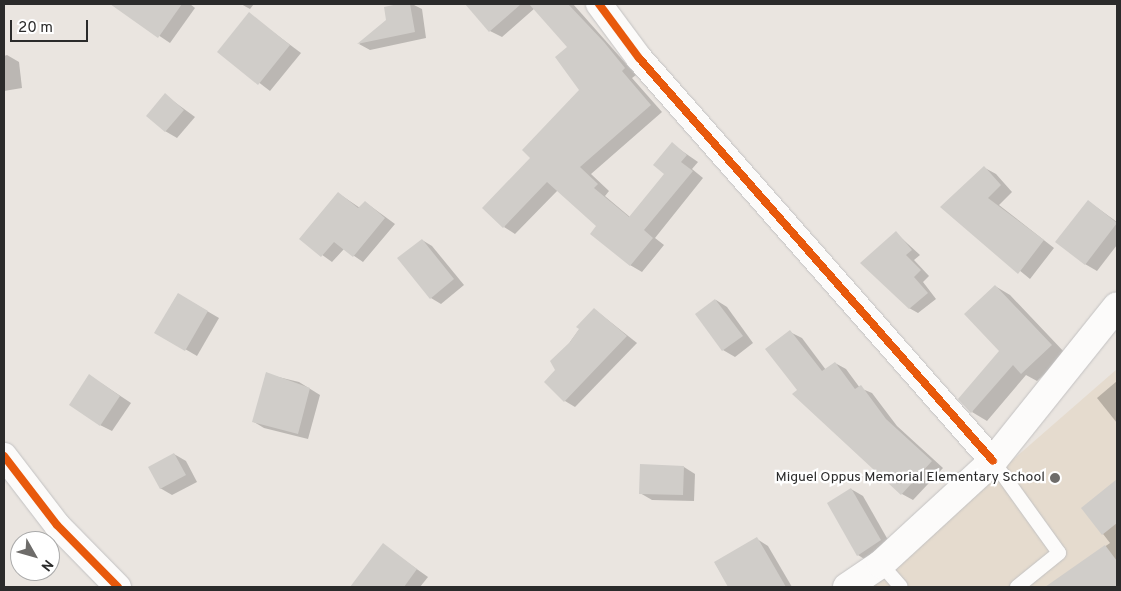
<!DOCTYPE html>
<style>
body{margin:0}
#map{position:relative;width:1121px;height:591px;overflow:hidden;background:#eae5e0;font-family:Overpass,sans-serif}
div>[style]{position:absolute}
[style*='--x']{left:calc(var(--x)*1px);top:calc(var(--y)*1px);width:calc(var(--w)*1px);rotate:calc(var(--a)*1deg)}
.education>*{inset:0;background:#e5dbce}
.shadow>*{inset:0;background:#0003}
.building>*{inset:0;background:#d0cdc9}
.roads{filter:drop-shadow(0 0 1px #c3c2c2) drop-shadow(0 0 1px #c3c2c2)}
.lane>*{height:14px;margin:-7px;padding:0 7px;transform-origin:7px;border-radius:7px;background:#fcfbfa}
.street>*{height:26px;margin:-13px;padding:0 13px;transform-origin:13px;border-radius:13px;background:#fcfbfa}
.secondary>*{height:28px;margin:-14px;padding:0 14px;transform-origin:14px;border-radius:14px;background:#fcfbfa}
.cycleway>*{height:8px;margin:-4px;padding:0 4px;transform-origin:4px;border-radius:4px;background:#e8590c}
.dots>*{width:14px;height:14px;translate:-50% -50%;box-sizing:border-box;border:2px solid #fff;border-radius:50%}
span{translate:-50% -50%;white-space:nowrap;text-align:center;line-height:1.15;-webkit-text-stroke:4.5px #fff;paint-order:stroke}
.poi-label{font-size:14px;color:#2b2b2b}
.right{translate:-100% -50%;text-align:right}
.frame{position:absolute;inset:0;border:5px solid #2b2b2b;pointer-events:none}
.north{position:absolute;left:10px;top:531px;width:50px;height:50px;box-sizing:border-box;background:#fff;border:1px solid #aaa;border-radius:50%;rotate:128deg;font-size:14px;font-weight:700;line-height:20px;text-align:center;color:#2b2b2b}
.north::after{content:'';display:block;margin:auto;width:18px;height:22px;background:#6e6c6a;clip-path:polygon(50% 0,100% 100%,50% 72%,0 100%)}
.scale{position:absolute;left:10px;top:20px;width:78px;height:22px;box-sizing:border-box;border:2px solid #2b2b2b;border-top:0;padding-left:6px;font-size:15px;line-height:18px;white-space:nowrap;color:#2b2b2b;-webkit-text-stroke:4px #fff;paint-order:stroke}
</style>
<div id="map">
<div class="education">
<i style="clip-path:polygon(1117px 369px,1117px 587px,867px 587px)"></i>
</div>
<div class="shadow">
<i style="clip-path:polygon(126px 4px,190px 4px,195px 8px,170px 43px,121px 10px)"></i>
<i style="clip-path:polygon(241px 4px,254px 4px,250px 9px)"></i>
<i style="clip-path:polygon(412px 4px,422px 9px,426px 38px,370px 50px,359px 44px,387px 20px,385px 8px)"></i>
<i style="clip-path:polygon(467px 4px,573px 4px,636px 75px,632px 78px,662px 112px,591px 174px,609px 191px,605px 196px,630px 217px,666px 173px,672px 144px,698px 162px,692px 169px,703px 178px,655px 238px,664px 245px,642px 272px,630px 265px,598px 226px,558px 190px,515px 234px,504px 227px,580px 90px,569px 47px,535px 8px,502px 37px,490px 31px)"></i>
<i style="clip-path:polygon(249px 14px,301px 53px,270px 91px,219px 52px)"></i>
<i style="clip-path:polygon(7px 55px,19px 62px,22px 88px,4px 91px,4px 56px)"></i>
<i style="clip-path:polygon(165px 95px,195px 117px,177px 138px,165px 131px)"></i>
<i style="clip-path:polygon(985px 168px,996px 174px,1012px 192px,999px 205px,1054px 248px,1030px 279px,942px 207px)"></i>
<i style="clip-path:polygon(338px 193px,360px 208px,365px 202px,395px 224px,363px 262px,344px 249px,332px 262px,300px 239px)"></i>
<i style="clip-path:polygon(1088px 201px,1117px 222px,1117px 245px,1097px 271px,1085px 264px)"></i>
<i style="clip-path:polygon(896px 233px,920px 255px,914px 260px,929px 276px,923px 282px,936px 299px,918px 313px,909px 308px)"></i>
<i style="clip-path:polygon(422px 240px,432px 246px,464px 285px,441px 304px,431px 298px)"></i>
<i style="clip-path:polygon(995px 286px,1010px 295px,1066px 354px,1037px 381px,1026px 375px,987px 421px,972px 412px,1001px 351px)"></i>
<i style="clip-path:polygon(178px 294px,219px 318px,197px 356px,156px 332px)"></i>
<i style="clip-path:polygon(716px 300px,727px 307px,753px 343px,735px 357px,723px 350px)"></i>
<i style="clip-path:polygon(594px 309px,637px 343px,575px 407px,565px 401px,557px 371px,570px 342px)"></i>
<i style="clip-path:polygon(790px 332px,802px 338px,826px 370px,835px 363px,846px 369px,860px 388px,872px 393px,897px 426px,943px 468px,913px 500px,902px 494px,794px 394px,799px 391px)"></i>
<i style="clip-path:polygon(266px 374px,299px 382px,320px 395px,308px 439px,264px 428px,254px 422px)"></i>
<i style="clip-path:polygon(1117px 381px,1117px 423px,1097px 398px)"></i>
<i style="clip-path:polygon(101px 383px,131px 403px,112px 431px,100px 425px)"></i>
<i style="clip-path:polygon(174px 454px,186px 461px,197px 482px,172px 495px,160px 488px)"></i>
<i style="clip-path:polygon(684px 467px,695px 474px,694px 501px,652px 500px,640px 493px)"></i>
<i style="clip-path:polygon(1117px 481px,1117px 587px,1047px 587px,1110px 543px,1083px 508px)"></i>
<i style="clip-path:polygon(851px 489px,863px 496px,892px 547px,869px 562px,858px 555px)"></i>
<i style="clip-path:polygon(757px 539px,768px 546px,792px 587px,729px 587px,715px 563px)"></i>
<i style="clip-path:polygon(383px 545px,428px 577px,420px 587px,352px 586px)"></i>
</div>
<div class="building">
<i style="clip-path:polygon(110px 4px,182px 4px,158px 38px)"></i>
<i style="clip-path:polygon(398px 4px,410px 4px,415px 32px,357px 44px,386px 20px,384px 7px)"></i>
<i style="clip-path:polygon(465px 4px,521px 4px,489px 32px)"></i>
<i style="clip-path:polygon(529px 4px,568px 4px,604px 42px,625px 68px,622px 71px,651px 105px,580px 167px,598px 184px,594px 188px,629px 217px,664px 174px,653px 165px,672px 142px,687px 155px,681px 162px,693px 171px,644px 230px,653px 238px,630px 266px,590px 234px,596px 226px,547px 182px,503px 228px,482px 208px,530px 158px,522px 150px,579px 90px,555px 57px,567px 47px)"></i>
<i style="clip-path:polygon(249px 12px,290px 45px,258px 85px,217px 52px)"></i>
<i style="clip-path:polygon(165px 93px,184px 110px,165px 132px,146px 116px)"></i>
<i style="clip-path:polygon(984px 166px,1001px 185px,988px 198px,1044px 240px,1018px 274px,940px 207px)"></i>
<i style="clip-path:polygon(338px 192px,358px 208px,365px 201px,385px 218px,353px 257px,334px 242px,321px 257px,299px 239px)"></i>
<i style="clip-path:polygon(1088px 200px,1117px 223px,1085px 265px,1055px 242px)"></i>
<i style="clip-path:polygon(896px 231px,912px 250px,906px 255px,921px 270px,914px 277px,928px 293px,909px 309px,860px 263px)"></i>
<i style="clip-path:polygon(422px 239px,454px 279px,430px 299px,397px 258px)"></i>
<i style="clip-path:polygon(995px 285px,1052px 345px,1021px 374px,1013px 365px,971px 413px,958px 399px,999px 351px,964px 314px)"></i>
<i style="clip-path:polygon(178px 293px,208px 311px,185px 351px,154px 333px)"></i>
<i style="clip-path:polygon(715px 299px,743px 336px,722px 351px,695px 314px)"></i>
<i style="clip-path:polygon(594px 308px,627px 336px,564px 402px,544px 382px,555px 370px,550px 361px,570px 342px,579px 329px,576px 327px)"></i>
<i style="clip-path:polygon(790px 330px,822px 371px,835px 362px,855px 389px,861px 385px,886px 419px,932px 461px,901px 495px,792px 394px,797px 390px,765px 349px)"></i>
<i style="clip-path:polygon(266px 372px,310px 388px,298px 434px,252px 422px)"></i>
<i style="clip-path:polygon(89px 374px,120px 396px,100px 426px,69px 405px)"></i>
<i style="clip-path:polygon(174px 453px,186px 475px,160px 489px,148px 467px)"></i>
<i style="clip-path:polygon(640px 464px,684px 466px,683px 495px,639px 494px)"></i>
<i style="clip-path:polygon(1117px 479px,1117px 523px,1102px 535px,1081px 508px)"></i>
<i style="clip-path:polygon(851px 488px,881px 540px,857px 556px,827px 503px)"></i>
<i style="clip-path:polygon(757px 537px,786px 587px,728px 587px,714px 562px)"></i>
<i style="clip-path:polygon(383px 543px,417px 569px,404px 587px,350px 587px)"></i>
<i style="clip-path:polygon(1105px 545px,1117px 561px,1117px 587px,1045px 587px)"></i>
</div>
<div class="roads">
<div class="lane">
<i style="--x:993;--y:461;--w:113;--a:54.3"></i>
<i style="--x:1059;--y:553;--w:54;--a:141"></i>
<i style="--x:881;--y:564;--w:30;--a:49"></i>
</div>
<div class="street">
<i style="--x:599;--y:4;--w:67;--a:53.5"></i>
<i style="--x:639;--y:58;--w:536;--a:48.7"></i>
<i style="--x:4;--y:456;--w:87;--a:52.5"></i>
<i style="--x:57;--y:525;--w:87;--a:45.5"></i>
</div>
<div class="secondary">
<i style="--x:847;--y:587;--w:41;--a:-34.1"></i>
<i style="--x:881;--y:564;--w:152;--a:-42.6"></i>
<i style="--x:993;--y:461;--w:198;--a:-51.3"></i>
</div>
</div>
<div class="cycleway">
<i style="--x:599;--y:4;--w:67;--a:53.5"></i>
<i style="--x:639;--y:58;--w:536;--a:48.7"></i>
<i style="--x:4;--y:456;--w:87;--a:52.5"></i>
<i style="--x:57;--y:525;--w:87;--a:45.5"></i>
</div>
<div class="dots">
<i style="left:1055px;top:478px;background:#6e6c6a"></i>
</div>
<div class="poi-label">
<span class="right" style="left:1045px;top:478px">Miguel Oppus Memorial Elementary School</span>
</div>
<div class="frame"></div>
<div class="north">N</div>
<div class="scale">20 m</div>
</div>
